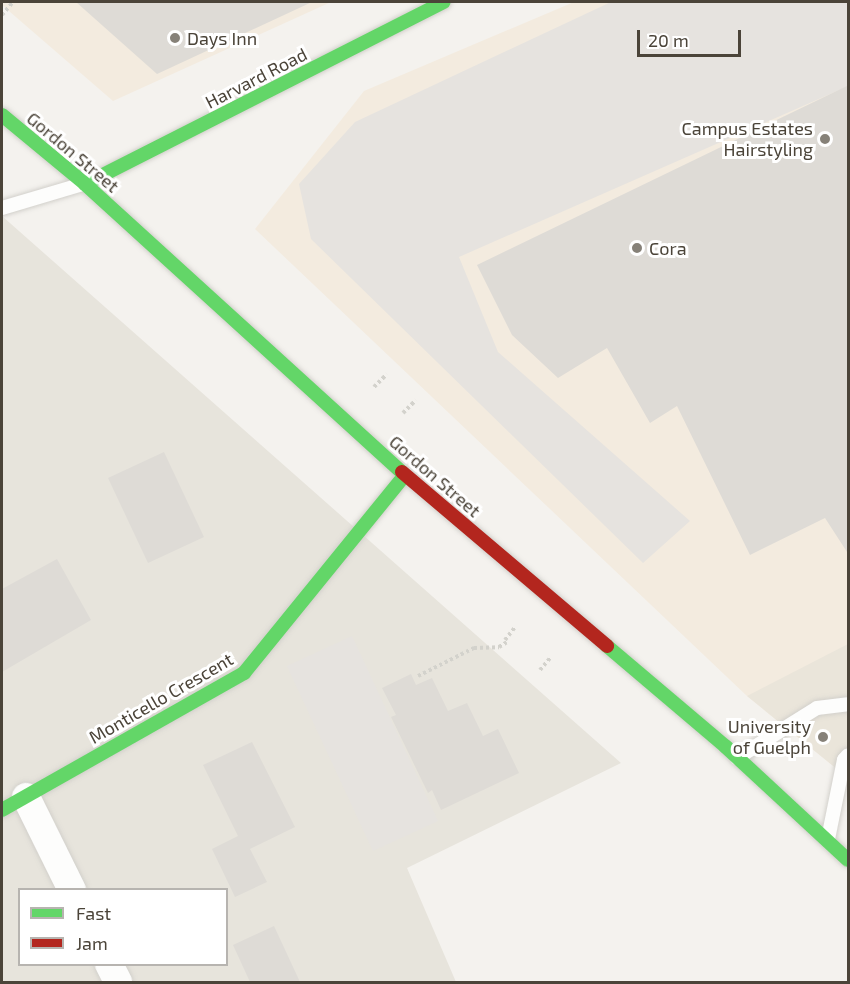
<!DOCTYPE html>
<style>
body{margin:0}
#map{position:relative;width:850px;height:984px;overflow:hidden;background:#f4f2ee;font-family:"Exo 2",sans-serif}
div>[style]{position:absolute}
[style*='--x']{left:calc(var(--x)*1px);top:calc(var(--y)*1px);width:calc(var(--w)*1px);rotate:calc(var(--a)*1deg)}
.residential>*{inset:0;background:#e7e4dc}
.commercial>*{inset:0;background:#f3ebdf}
.education>*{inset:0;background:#eae5da}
.parking>*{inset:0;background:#e6e3df}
.building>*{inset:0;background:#dedbd6}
.path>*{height:4px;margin-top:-2px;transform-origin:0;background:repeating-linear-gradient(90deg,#d3d2cc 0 3px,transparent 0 6px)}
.roads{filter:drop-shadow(0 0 2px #d2d0cb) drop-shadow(0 0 2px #d2d0cb)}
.lane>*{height:14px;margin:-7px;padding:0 7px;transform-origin:7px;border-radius:7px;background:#fdfdfc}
.street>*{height:28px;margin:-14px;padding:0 14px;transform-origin:14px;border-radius:14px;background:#fdfdfc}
.fast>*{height:14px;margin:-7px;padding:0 7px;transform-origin:7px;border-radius:7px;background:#63d668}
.jam>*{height:14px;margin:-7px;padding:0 7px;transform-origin:7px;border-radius:7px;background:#b3261e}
.dots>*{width:16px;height:16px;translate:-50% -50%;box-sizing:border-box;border:3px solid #fff;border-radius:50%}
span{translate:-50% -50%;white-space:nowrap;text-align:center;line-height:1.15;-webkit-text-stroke:6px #fff;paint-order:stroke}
.poi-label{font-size:18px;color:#4b4439}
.left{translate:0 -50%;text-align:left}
.right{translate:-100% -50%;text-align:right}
.street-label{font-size:18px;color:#4b4439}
.frame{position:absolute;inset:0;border:3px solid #4b4439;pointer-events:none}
.legend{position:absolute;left:18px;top:888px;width:210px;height:78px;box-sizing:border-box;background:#fff;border:2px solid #b7b4b0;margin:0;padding:8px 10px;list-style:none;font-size:18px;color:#4b4439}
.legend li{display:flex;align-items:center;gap:12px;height:30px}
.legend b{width:30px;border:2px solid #b7b4b0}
.scale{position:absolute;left:637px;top:30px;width:104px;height:27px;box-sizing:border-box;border:3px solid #4b4439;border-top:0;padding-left:8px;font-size:18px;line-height:21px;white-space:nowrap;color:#4b4439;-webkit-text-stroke:4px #fff;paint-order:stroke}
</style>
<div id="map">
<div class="residential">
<i style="clip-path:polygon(evenodd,2px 216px,621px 763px,407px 868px,456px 982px,2px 982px,2px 216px,20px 890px,226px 890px,226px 964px,20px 964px,20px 890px)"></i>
</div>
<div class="commercial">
<i style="clip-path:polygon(2px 2px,331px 2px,113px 101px,2px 5px)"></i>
<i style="clip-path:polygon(574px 2px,848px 2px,848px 778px,747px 696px,255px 229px,364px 91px)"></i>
</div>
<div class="education">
<i style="clip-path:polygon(848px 644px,848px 778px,747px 696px)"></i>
</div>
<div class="parking">
<i style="clip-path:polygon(611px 2px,848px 2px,848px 92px,846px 87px,459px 257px,498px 352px,690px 521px,643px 563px,311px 239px,299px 184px,355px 122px)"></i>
<i style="clip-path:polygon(352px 636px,438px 821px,373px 851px,287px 666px)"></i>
</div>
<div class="building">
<i style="clip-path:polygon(76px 2px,312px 2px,157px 74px)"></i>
<i style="clip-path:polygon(849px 85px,849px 555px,825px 518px,750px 555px,677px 406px,650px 423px,607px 348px,558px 378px,512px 335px,477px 265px)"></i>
<i style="clip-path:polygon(164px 452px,204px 537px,148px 563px,108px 478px)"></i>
<i style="clip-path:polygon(57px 559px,91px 620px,2px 672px,2px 589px)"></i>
<i style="clip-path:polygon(411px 674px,416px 685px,432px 678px,448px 711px,467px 703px,483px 736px,498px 729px,519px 773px,441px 810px,432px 790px,428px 793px,391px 717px,396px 715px,382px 688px)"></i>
<i style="clip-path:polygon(252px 742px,295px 827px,250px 849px,267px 882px,235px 897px,212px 849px,238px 836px,203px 765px)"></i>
<i style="clip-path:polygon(274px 926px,300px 982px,250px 982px,233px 945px)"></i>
</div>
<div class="path">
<i style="--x:2;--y:15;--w:17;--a:-50"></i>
<i style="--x:374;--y:387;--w:18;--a:-45"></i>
<i style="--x:403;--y:413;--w:18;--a:-45"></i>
<i style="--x:505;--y:640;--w:16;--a:-52"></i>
<i style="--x:540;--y:670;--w:17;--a:-50"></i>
<i style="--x:418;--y:676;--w:63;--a:-26.6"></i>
<i style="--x:474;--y:648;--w:25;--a:-2"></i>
<i style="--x:499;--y:647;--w:9;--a:-32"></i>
</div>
<div class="roads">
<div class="lane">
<i style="--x:2;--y:208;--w:84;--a:-16.5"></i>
<i style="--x:737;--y:758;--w:94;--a:-32"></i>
<i style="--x:817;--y:708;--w:31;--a:-7"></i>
<i style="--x:828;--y:839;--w:81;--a:-78.6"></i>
<i style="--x:844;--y:760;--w:6;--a:-51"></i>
</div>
<div class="street">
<i style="--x:26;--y:797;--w:104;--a:63.7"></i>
<i style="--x:109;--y:964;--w:20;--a:63"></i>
</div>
<div class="fast">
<i style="--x:2;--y:115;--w:108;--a:39.7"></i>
<i style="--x:85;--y:184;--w:428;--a:42.3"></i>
<i style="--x:85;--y:184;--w:402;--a:-26.9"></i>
<i style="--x:607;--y:646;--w:156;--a:40.3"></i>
<i style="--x:726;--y:747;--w:166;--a:42.8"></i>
<i style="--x:2;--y:810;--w:278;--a:-29.5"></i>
<i style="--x:244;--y:673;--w:255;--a:-50.9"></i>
</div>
<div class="jam">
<i style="--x:402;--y:472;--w:269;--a:40.3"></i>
</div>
</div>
<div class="dots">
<i style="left:175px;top:38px;background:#868178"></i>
<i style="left:825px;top:139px;background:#868178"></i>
<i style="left:637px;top:248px;background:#868178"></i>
<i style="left:823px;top:737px;background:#868178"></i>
</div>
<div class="poi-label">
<span class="left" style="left:187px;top:38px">Days Inn</span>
<span class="right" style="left:813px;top:139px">Campus Estates<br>Hairstyling</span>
<span class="left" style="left:649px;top:248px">Cora</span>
<span class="right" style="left:811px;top:737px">University<br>of Guelph</span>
</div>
<div class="street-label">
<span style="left:256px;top:78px;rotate:-27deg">Harvard Road</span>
<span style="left:73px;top:152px;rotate:40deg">Gordon Street</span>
<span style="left:435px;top:476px;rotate:41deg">Gordon Street</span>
<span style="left:161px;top:698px;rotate:-30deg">Monticello Crescent</span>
</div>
<div class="frame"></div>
<ul class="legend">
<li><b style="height:8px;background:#63d668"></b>Fast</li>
<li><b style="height:8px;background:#b3261e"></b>Jam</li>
</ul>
<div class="scale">20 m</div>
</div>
